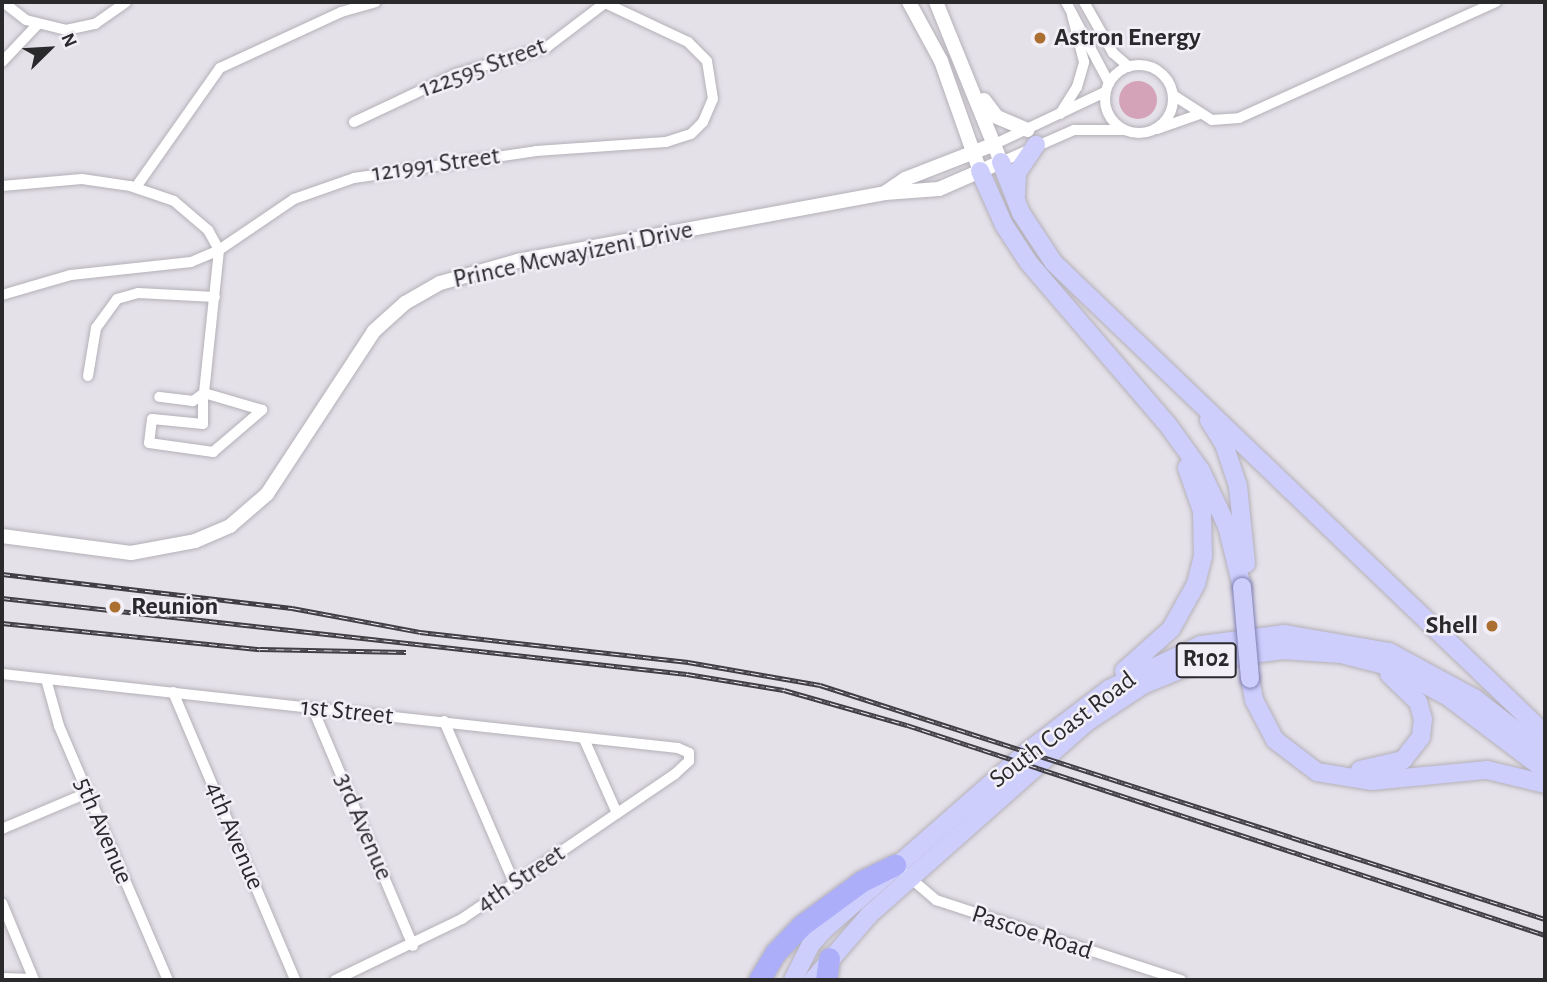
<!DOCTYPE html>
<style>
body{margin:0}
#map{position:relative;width:1547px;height:982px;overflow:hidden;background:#e5e1e9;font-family:"Alegreya Sans",sans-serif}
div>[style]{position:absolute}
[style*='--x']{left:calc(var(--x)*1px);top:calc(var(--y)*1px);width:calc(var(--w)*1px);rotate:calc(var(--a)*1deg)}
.green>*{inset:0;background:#d4a3b7}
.round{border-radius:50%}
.roads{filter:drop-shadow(0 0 2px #b4b0b8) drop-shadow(0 0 2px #b4b0b8)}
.minor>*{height:10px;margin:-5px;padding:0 5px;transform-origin:5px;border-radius:5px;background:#fff}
.minor>.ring{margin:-5px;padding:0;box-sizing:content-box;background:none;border:10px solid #fff;border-radius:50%}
.tertiary>*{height:14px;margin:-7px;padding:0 7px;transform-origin:7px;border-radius:7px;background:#fff}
.primary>*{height:18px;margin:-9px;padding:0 9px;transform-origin:9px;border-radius:9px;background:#cdcefc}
.motorway>*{height:21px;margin:-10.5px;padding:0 10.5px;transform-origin:10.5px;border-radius:10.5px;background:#acaefa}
.rail>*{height:5px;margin-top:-2.5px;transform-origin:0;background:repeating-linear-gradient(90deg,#f2eff7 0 8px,#413f43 0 16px);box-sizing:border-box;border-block:2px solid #413f43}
.bridges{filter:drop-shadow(0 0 2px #7e7fb2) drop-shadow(0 0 2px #7e7fb2)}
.primary-bridge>*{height:18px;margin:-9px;padding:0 9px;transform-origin:9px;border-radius:9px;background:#cdcefc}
.dots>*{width:19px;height:19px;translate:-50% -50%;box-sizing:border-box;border:4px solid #f2eff7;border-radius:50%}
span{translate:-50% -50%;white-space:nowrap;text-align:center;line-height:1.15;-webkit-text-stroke:5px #f2eff7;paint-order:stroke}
.shield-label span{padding:2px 5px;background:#f2eff7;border:2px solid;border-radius:5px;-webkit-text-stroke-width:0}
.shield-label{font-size:24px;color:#2a292c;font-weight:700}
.poi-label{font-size:26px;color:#2a292c;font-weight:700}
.left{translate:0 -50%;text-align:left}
.right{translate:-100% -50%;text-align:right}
.street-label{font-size:26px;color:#2a292c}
.frame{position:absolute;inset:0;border:4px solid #2a292c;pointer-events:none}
.north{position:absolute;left:14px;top:14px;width:70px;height:70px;-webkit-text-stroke:5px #f2eff7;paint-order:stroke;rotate:66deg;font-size:19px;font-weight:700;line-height:28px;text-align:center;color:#2a292c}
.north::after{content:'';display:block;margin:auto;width:24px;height:32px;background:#2a292c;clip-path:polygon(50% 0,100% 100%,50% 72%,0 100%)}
</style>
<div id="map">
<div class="green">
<i class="round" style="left:1119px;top:81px;width:38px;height:38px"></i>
</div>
<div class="roads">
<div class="minor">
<i style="--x:3;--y:2;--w:29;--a:38"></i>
<i style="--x:26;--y:20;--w:41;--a:14"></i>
<i style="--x:66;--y:30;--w:30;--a:-12"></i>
<i style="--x:95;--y:24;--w:38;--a:-35"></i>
<i style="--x:1066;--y:2;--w:92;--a:62"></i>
<i style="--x:1084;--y:2;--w:59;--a:60.4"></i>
<i style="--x:1113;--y:53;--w:21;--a:41"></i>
<i style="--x:2;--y:62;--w:51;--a:-46.6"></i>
<i class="ring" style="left:1105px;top:65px;width:58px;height:58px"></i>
<i style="--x:1173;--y:95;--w:46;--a:32.7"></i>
<i style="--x:1212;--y:120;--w:27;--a:-4"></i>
<i style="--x:1239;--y:118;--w:282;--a:-24.3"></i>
<i style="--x:1060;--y:114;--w:32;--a:-58"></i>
<i style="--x:1077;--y:87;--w:26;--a:-74"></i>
<i style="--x:1084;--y:62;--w:49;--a:-104.3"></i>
<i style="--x:354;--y:122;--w:113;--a:-25.2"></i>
<i style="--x:456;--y:74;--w:95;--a:-16.5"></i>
<i style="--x:547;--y:47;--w:73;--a:-37.2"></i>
<i style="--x:1157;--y:129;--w:46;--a:-19.2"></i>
<i style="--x:995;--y:144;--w:122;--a:-25.3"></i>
<i style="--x:1001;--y:162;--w:80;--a:-23.7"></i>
<i style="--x:1074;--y:130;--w:49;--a:0"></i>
<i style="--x:2;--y:186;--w:80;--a:-5"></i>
<i style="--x:82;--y:179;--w:49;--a:8.3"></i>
<i style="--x:130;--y:186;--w:46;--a:18.8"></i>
<i style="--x:174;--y:201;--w:45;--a:40.5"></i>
<i style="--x:208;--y:230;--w:23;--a:61"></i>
<i style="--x:219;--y:250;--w:144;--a:96"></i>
<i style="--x:204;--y:393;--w:14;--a:144"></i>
<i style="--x:193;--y:401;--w:34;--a:-173"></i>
<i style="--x:136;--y:187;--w:146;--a:-54.8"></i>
<i style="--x:220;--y:68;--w:133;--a:-24.8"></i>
<i style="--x:341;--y:12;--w:36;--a:-16"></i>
<i style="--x:2;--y:295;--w:72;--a:-16.2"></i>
<i style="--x:71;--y:275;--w:121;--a:-6.2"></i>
<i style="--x:191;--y:262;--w:30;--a:-23"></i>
<i style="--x:219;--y:250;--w:91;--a:-34.2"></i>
<i style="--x:294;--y:199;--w:64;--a:-19.3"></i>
<i style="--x:354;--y:178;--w:184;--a:-8.4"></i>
<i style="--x:536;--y:151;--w:130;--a:-4"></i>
<i style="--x:666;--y:142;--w:26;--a:-18"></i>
<i style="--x:691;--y:134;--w:17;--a:-45"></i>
<i style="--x:703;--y:122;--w:25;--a:-67"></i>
<i style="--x:713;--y:99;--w:38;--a:-99"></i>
<i style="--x:707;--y:61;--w:27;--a:-135"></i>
<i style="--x:688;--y:42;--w:94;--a:-154.8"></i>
<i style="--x:88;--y:376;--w:49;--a:-80.5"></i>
<i style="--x:96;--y:328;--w:36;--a:-54"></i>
<i style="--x:117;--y:299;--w:22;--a:-16"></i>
<i style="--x:138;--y:293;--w:77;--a:3"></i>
<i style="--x:204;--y:393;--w:60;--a:16.3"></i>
<i style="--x:203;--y:395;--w:29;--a:90"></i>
<i style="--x:203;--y:424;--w:51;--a:-174.4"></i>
<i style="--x:152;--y:419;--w:24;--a:97"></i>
<i style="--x:149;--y:443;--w:65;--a:8"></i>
<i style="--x:213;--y:452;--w:65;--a:-40.6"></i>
<i style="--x:2;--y:674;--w:680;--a:6.25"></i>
<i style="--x:678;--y:748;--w:12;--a:24"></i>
<i style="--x:689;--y:753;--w:8;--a:90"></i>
<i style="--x:689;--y:761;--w:19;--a:137"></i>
<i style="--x:675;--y:774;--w:258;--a:145.8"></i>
<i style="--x:462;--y:919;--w:141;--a:154.3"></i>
<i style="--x:46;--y:679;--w:49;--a:74.5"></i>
<i style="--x:59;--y:726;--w:276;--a:66.8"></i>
<i style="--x:173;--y:692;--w:313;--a:67"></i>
<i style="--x:313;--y:709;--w:257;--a:67.1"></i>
<i style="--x:444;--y:721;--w:176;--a:66.6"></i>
<i style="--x:584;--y:739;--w:81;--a:66"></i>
<i style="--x:2;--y:829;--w:92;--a:-23"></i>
<i style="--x:895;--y:865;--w:54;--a:40.5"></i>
<i style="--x:936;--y:900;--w:258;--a:18.1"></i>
<i style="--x:2;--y:903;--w:83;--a:67.4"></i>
<i style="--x:2;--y:978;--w:31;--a:2"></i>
</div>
<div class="tertiary">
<i style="--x:909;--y:2;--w:67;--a:61.5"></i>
<i style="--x:941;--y:61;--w:117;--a:70.5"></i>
<i style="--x:984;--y:100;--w:21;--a:53"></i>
<i style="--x:997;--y:117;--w:33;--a:23"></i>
<i style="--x:886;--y:192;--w:23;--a:-34"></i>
<i style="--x:905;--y:179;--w:97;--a:-21.3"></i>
<i style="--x:2;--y:536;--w:130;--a:7.5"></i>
<i style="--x:131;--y:553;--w:65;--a:-10.6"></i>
<i style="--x:195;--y:541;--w:38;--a:-23"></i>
<i style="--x:230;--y:526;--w:49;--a:-40.9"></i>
<i style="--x:267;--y:494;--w:195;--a:-56.7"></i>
<i style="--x:374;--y:331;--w:42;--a:-42.1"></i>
<i style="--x:405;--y:303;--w:40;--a:-29.7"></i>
<i style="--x:440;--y:283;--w:81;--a:-15.8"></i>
<i style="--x:518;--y:261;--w:373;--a:-10.5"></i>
<i style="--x:885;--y:193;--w:54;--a:-4.2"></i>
<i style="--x:939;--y:189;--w:68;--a:-23.5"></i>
<i style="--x:1001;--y:162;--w:173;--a:-112.1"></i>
</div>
<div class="primary">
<i style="--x:1001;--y:162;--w:55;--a:68.6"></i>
<i style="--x:1021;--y:213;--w:60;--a:56.6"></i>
<i style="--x:1054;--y:263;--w:680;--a:43.81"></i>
<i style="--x:980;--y:171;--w:59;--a:66"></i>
<i style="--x:1004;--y:225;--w:45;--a:56.7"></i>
<i style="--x:1029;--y:263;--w:213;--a:49.4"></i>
<i style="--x:1168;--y:425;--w:57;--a:54.3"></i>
<i style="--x:1201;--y:471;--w:61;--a:64.7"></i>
<i style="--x:1227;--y:526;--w:63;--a:76.2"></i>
<i style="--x:1016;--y:195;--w:22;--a:-87"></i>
<i style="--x:1017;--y:173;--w:34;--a:-56"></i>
<i style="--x:1209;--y:420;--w:28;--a:58"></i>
<i style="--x:1224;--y:444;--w:44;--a:71.6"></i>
<i style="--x:1238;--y:486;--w:78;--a:84.1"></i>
<i style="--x:1124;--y:671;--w:63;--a:-41.8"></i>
<i style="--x:1171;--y:629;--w:51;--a:-60.9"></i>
<i style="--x:1196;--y:584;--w:29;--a:-76"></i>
<i style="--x:1203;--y:556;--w:45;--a:-91.3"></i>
<i style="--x:1202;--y:511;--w:46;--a:-109.2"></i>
<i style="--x:1250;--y:679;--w:21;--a:79"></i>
<i style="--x:1254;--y:700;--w:45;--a:62.3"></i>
<i style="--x:1275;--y:740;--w:53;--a:37.3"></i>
<i style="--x:1317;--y:772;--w:56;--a:9.3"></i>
<i style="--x:1372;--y:781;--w:116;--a:-5.5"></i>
<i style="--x:1487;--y:770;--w:60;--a:13.6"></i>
<i style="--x:1360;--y:770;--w:44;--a:-13.1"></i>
<i style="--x:1403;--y:760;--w:29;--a:-52"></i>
<i style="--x:1421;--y:737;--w:18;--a:-84"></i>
<i style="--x:1423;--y:719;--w:18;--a:-106"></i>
<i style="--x:1418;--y:702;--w:40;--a:-136"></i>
<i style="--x:793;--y:980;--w:40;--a:-63.4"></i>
<i style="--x:811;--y:944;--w:22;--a:-47"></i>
<i style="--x:826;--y:928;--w:267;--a:-41.2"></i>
<i style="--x:1027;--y:752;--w:103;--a:-37.5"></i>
<i style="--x:1109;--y:689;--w:102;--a:-25.6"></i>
<i style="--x:1201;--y:645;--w:85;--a:-7.5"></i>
<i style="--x:1285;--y:634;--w:106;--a:9.8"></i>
<i style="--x:1389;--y:652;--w:97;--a:28.4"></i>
<i style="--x:1474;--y:698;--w:90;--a:37.8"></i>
<i style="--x:813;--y:980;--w:87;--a:-49.2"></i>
<i style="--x:870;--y:914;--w:290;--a:-41.5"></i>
<i style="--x:1087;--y:722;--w:67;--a:-33.5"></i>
<i style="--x:1143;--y:685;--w:63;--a:-22.5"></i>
<i style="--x:1201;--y:661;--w:83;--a:-7.6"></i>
<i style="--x:1283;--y:650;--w:58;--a:3.9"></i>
<i style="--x:1341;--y:654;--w:53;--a:14.3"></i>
<i style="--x:1392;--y:667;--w:62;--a:27.8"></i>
<i style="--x:1447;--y:696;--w:123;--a:37.1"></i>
</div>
<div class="motorway">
<i style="--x:759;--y:980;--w:33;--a:-59"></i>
<i style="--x:776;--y:952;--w:37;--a:-46"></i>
<i style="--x:802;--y:925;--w:74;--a:-36.3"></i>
<i style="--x:862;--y:881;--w:37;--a:-26"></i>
<i style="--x:826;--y:980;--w:22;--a:-82"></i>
</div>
</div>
<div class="rail">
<i style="--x:2;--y:574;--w:292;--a:6.7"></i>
<i style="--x:292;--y:608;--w:130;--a:10.6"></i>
<i style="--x:420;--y:632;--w:270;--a:6.4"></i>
<i style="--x:688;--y:662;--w:134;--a:9.9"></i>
<i style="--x:820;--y:685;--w:762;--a:17.89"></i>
<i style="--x:2;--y:598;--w:689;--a:6.33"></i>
<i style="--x:687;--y:674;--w:98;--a:9.4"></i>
<i style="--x:784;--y:690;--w:128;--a:15.9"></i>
<i style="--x:907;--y:725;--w:672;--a:18.22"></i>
<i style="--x:2;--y:623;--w:259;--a:5.8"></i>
<i style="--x:260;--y:649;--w:146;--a:1.2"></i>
</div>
<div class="bridges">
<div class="primary-bridge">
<i style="--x:1242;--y:587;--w:92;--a:85"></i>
</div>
</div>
<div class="dots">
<i style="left:1040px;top:38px;background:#ab6f32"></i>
<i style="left:115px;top:607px;background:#ab6f32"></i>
<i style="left:1492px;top:626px;background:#ab6f32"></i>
</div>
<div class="shield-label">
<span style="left:1206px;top:660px">R102</span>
</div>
<div class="poi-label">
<span class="left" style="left:1054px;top:38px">Astron Energy</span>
<span class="left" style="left:131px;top:607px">Reunion</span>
<span class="right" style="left:1478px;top:626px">Shell</span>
</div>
<div class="street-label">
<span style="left:483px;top:68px;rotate:-20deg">122595 Street</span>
<span style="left:436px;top:165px;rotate:-8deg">121991 Street</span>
<span style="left:573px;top:255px;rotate:-12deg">Prince Mcwayizeni Drive</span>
<span style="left:347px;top:712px;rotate:6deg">1st Street</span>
<span style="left:1063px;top:730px;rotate:-37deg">South Coast Road</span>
<span style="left:363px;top:827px;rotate:67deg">3rd Avenue</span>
<span style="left:103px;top:831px;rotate:67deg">5th Avenue</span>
<span style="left:234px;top:836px;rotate:67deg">4th Avenue</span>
<span style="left:521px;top:879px;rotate:-34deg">4th Street</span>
<span style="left:1032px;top:933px;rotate:18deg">Pascoe Road</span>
</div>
<div class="frame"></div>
<div class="north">N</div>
</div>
